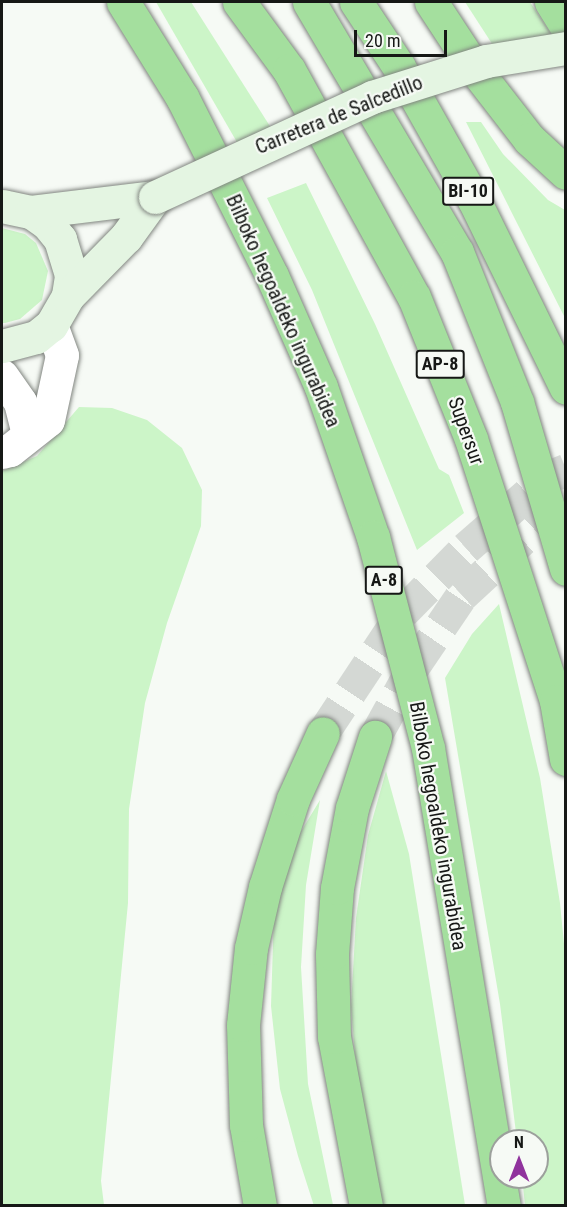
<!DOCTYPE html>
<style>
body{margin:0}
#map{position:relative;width:567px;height:1207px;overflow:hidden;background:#f6faf5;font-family:"Roboto Condensed",sans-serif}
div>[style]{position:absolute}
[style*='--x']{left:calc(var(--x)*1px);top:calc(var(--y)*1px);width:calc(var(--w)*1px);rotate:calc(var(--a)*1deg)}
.green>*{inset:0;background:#ccf5c8}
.highway-tunnel>*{height:33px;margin-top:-16.5px;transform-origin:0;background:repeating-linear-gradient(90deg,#d4d8d4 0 33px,transparent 0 49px)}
.roads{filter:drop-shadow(0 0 2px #828681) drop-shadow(0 0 2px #828681)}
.street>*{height:33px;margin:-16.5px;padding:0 16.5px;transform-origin:16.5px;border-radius:16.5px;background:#fff}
.secondary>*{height:33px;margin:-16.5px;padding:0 16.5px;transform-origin:16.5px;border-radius:16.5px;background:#e4f5e2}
.highway>*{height:33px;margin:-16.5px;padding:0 16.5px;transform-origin:16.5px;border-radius:16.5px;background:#a4df9e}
.bridges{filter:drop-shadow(0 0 2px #828681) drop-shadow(0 0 2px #828681)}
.secondary-bridge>*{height:33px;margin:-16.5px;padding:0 16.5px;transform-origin:16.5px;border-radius:16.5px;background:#e4f5e2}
span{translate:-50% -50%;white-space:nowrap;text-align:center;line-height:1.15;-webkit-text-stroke:4.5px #f6faf5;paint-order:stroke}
.shield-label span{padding:2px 4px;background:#f6faf5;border:2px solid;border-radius:4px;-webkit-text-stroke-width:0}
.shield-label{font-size:18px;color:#161816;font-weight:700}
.street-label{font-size:20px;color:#161816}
.frame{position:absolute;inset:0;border:3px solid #161816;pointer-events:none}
.north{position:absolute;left:489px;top:1129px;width:60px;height:60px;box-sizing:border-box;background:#f6faf5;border:2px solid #9ca09c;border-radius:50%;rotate:0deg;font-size:16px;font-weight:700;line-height:24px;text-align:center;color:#161816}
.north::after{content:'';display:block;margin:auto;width:21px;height:27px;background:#90339d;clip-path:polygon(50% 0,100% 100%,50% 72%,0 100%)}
.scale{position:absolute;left:354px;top:30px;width:93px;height:27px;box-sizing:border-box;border:3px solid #161816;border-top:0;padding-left:8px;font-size:18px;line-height:21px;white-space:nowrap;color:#161816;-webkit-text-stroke:4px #f6faf5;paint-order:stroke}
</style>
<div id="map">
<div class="green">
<i style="clip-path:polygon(156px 2px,191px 2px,273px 131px,238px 144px)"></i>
<i style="clip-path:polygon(465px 2px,530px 2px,555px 40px,498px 53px)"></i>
<i style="clip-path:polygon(466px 122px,481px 122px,503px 154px,548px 200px,565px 210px,565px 318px)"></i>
<i style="clip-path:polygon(306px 183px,375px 324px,439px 469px,449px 475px,464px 513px,417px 550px,312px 290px,267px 198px)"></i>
<i style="clip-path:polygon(2px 228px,25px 234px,36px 243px,48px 271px,42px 300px,20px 319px,5px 323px,2px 323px)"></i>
<i style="clip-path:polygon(79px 407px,112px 408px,147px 420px,182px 448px,202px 490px,201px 526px,167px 623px,145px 703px,129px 809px,128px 903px,101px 1181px,104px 1205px,2px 1206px,2px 471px,37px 456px)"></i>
<i style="clip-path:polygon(499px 604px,540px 778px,560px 903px,566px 964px,565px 1205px,525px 1205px,522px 1177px,537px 1177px,537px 1141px,517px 1141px,500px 1004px,445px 678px,472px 634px)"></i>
<i style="clip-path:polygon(386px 771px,409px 854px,465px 1205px,383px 1206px,360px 1112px,351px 1007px,356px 918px,368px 835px)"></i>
<i style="clip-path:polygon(320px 800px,306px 885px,301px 967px,308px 1084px,333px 1205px,314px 1206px,298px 1156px,280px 1089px,271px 1006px,274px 913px,291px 848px)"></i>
</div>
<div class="highway-tunnel">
<i style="--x:323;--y:733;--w:145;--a:-56.5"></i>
<i style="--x:403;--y:612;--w:90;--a:-45.5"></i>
<i style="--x:466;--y:548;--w:106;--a:-41.2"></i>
<i style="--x:546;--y:478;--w:22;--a:-22"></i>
<i style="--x:375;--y:737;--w:81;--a:-61.2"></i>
<i style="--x:414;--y:666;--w:86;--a:-55.9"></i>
<i style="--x:462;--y:595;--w:142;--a:-42.7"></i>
</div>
<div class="roads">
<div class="street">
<i style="--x:2;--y:376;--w:32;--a:55"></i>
<i style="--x:20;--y:402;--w:32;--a:76"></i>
<i style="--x:2;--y:452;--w:8;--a:-14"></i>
<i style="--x:10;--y:450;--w:48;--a:-38.3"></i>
<i style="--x:48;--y:420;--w:66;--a:-77.8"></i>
<i style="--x:62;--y:355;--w:32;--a:-110"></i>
</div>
<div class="secondary">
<i style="--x:2;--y:206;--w:30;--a:12"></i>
<i style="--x:31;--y:212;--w:19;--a:35"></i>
<i style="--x:47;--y:223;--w:21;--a:51"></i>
<i style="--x:60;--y:239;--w:39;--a:73"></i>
<i style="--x:71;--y:276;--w:20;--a:99"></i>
<i style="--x:68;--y:296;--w:34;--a:120"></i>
<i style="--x:51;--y:325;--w:19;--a:141"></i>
<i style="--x:36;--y:337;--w:35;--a:165"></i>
<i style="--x:31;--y:212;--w:125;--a:-6.9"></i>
<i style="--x:68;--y:296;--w:83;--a:-45.5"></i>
<i style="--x:126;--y:237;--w:49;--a:-54.1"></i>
</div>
<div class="highway">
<i style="--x:123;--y:2;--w:112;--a:58.2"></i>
<i style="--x:182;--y:97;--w:200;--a:63.3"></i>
<i style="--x:272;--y:276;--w:121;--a:66.2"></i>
<i style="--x:321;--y:387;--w:159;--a:70.9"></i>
<i style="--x:373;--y:537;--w:218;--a:75.4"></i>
<i style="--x:428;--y:748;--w:464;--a:80.6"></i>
<i style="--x:239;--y:2;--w:84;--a:53.7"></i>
<i style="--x:289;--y:70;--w:259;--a:61.2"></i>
<i style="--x:414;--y:297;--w:153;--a:68.1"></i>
<i style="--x:471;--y:439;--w:275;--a:72"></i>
<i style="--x:556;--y:701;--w:59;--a:80.2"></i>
<i style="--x:309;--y:2;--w:291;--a:59.4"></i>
<i style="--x:457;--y:252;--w:162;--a:68.2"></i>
<i style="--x:517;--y:402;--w:174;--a:73.6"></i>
<i style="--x:356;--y:2;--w:78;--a:56.5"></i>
<i style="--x:399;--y:67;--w:153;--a:60.6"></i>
<i style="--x:474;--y:200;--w:209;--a:63.9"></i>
<i style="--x:431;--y:2;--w:84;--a:56.7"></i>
<i style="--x:477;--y:72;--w:85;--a:52.2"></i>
<i style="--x:529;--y:139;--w:50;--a:42.6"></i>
<i style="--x:551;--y:2;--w:28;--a:58"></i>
<i style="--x:260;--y:1206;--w:82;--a:-99.8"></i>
<i style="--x:246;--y:1125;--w:100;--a:-91.7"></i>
<i style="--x:243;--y:1025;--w:77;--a:-84.1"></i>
<i style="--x:251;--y:948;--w:63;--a:-77.1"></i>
<i style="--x:265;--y:887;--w:92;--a:-72.3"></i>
<i style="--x:293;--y:799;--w:72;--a:-65.6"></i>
<i style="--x:366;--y:1206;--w:172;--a:-100.7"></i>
<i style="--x:334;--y:1037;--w:83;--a:-91.4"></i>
<i style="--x:332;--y:954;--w:66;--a:-85.7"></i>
<i style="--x:337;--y:888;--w:81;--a:-79.4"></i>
<i style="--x:352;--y:808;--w:75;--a:-72.1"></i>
</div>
</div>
<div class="bridges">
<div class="secondary-bridge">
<i style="--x:155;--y:197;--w:239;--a:-24.7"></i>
<i style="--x:372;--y:97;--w:120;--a:-17.5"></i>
<i style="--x:486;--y:61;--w:81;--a:-9.2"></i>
</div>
</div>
<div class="shield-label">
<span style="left:468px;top:191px">BI-10</span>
<span style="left:440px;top:364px">AP-8</span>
<span style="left:384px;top:580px">A-8</span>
</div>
<div class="street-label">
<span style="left:339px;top:115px;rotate:-22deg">Carretera de Salcedillo</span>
<span style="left:283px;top:311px;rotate:66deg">Bilboko hegoaldeko ingurabidea</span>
<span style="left:466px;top:431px;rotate:70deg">Supersur</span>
<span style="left:438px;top:826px;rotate:80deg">Bilboko hegoaldeko ingurabidea</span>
</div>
<div class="frame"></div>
<div class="north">N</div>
<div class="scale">20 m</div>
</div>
